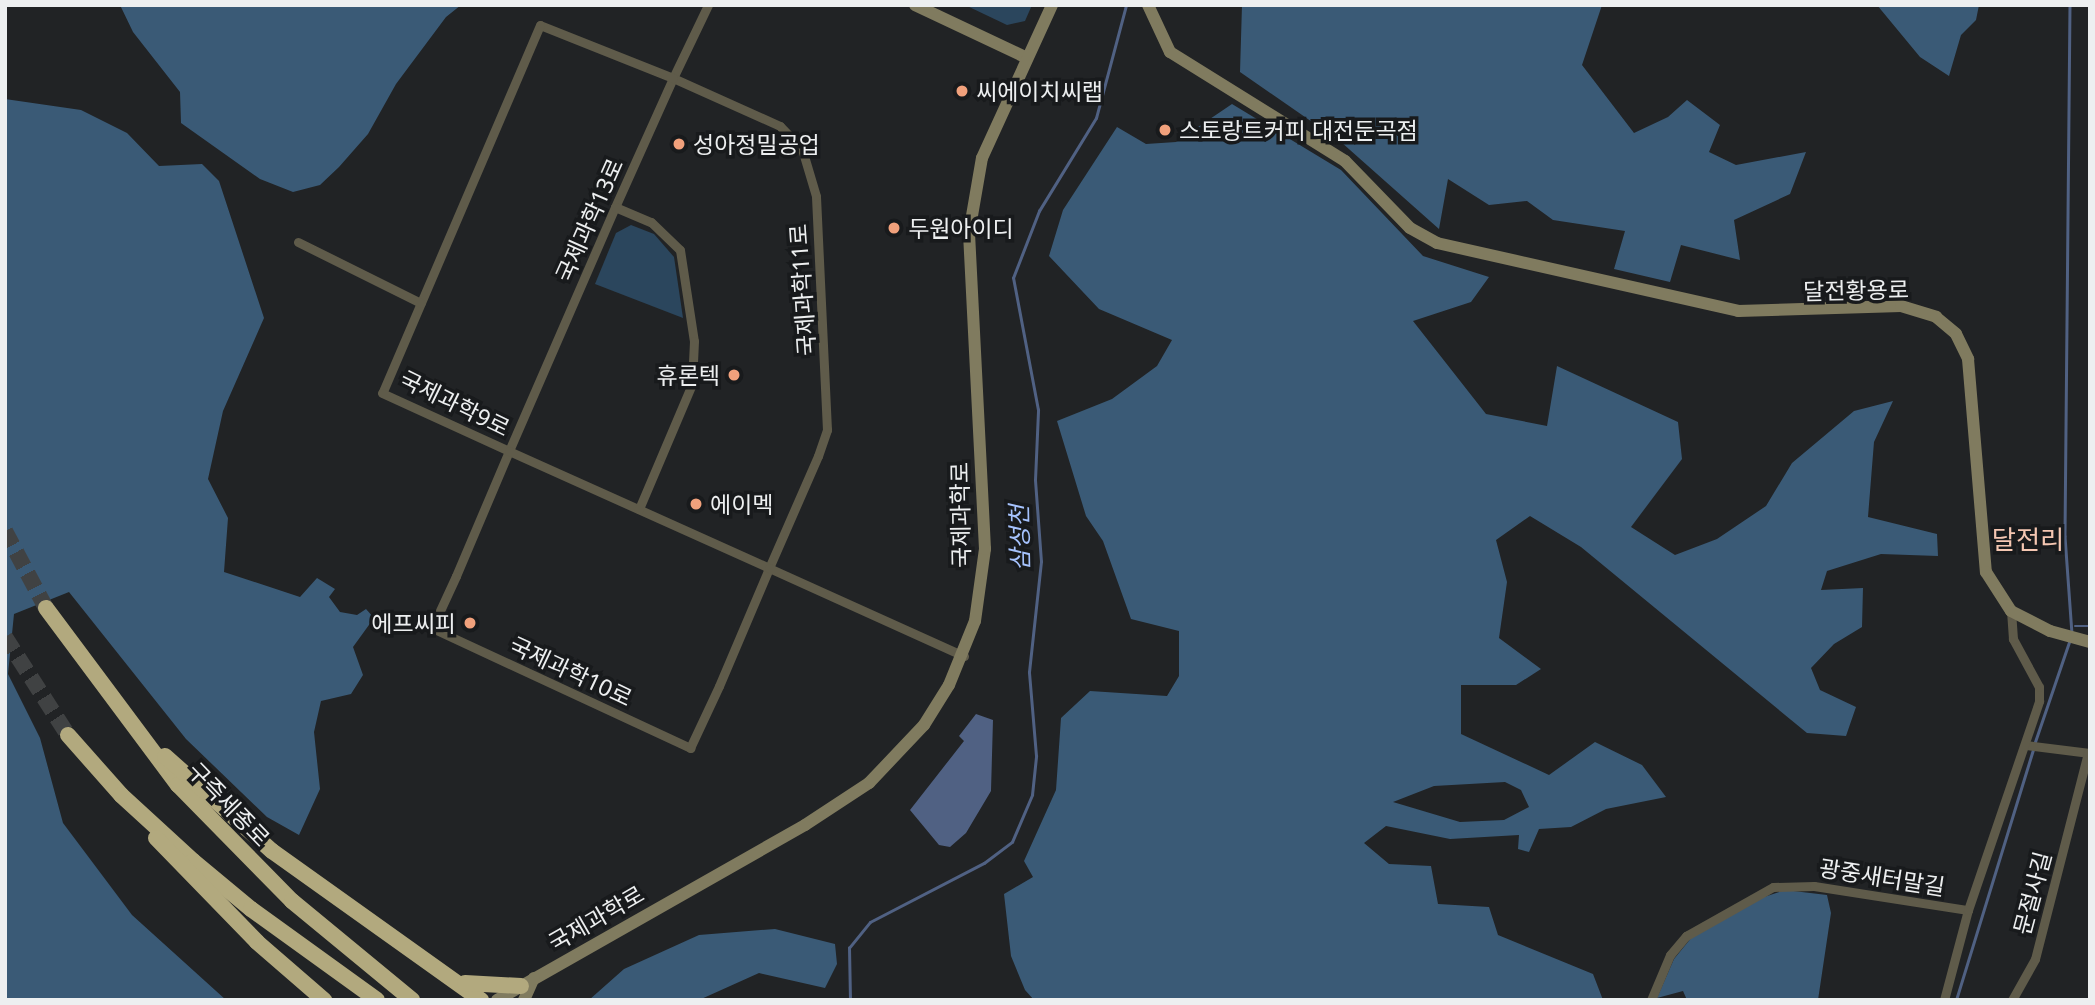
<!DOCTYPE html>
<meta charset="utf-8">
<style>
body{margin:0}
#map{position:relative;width:2095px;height:1005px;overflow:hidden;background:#212325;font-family:"Noto Sans","Noto Sans KR",sans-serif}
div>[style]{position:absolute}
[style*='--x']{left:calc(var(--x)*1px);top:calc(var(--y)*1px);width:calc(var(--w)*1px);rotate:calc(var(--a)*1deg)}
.green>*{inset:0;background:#2b465d}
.forest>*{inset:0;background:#3a5a76}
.water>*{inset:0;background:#506183}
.stream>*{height:2.5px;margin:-1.25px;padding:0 1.25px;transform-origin:1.25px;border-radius:1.25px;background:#506183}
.highway-tunnel>*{height:16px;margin-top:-8px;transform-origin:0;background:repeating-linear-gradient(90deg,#404243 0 16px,transparent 0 24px)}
.street>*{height:9px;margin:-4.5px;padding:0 4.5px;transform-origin:4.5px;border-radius:4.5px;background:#5f5b4a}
.secondary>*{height:12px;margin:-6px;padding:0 6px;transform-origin:6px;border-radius:6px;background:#807b5f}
.highway>*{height:16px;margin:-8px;padding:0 8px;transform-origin:8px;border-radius:8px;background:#b2a97e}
.dots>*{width:19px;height:19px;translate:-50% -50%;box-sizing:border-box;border:4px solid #181a1c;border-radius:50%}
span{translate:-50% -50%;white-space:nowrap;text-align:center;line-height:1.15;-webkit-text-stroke:7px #181a1c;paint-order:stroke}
.poi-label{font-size:23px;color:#edeff0}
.left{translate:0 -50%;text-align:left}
.right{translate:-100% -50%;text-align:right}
.street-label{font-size:23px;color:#edeff0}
.water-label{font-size:24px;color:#a6c3fe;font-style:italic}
.quarter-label{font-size:26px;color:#f5c7b2}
.frame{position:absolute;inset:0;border:7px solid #edeff0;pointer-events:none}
</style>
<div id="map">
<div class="green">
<i style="clip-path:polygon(965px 5px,1032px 5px,1025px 21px,1007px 25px)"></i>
<i style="clip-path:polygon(631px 225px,654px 234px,674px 257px,683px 318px,595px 284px,616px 233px)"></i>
</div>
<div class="forest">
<i style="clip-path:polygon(120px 5px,461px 5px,446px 17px,396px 84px,368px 134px,339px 167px,320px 185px,293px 192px,260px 179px,181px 123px,180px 92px,133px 32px)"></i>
<i style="clip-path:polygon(1242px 5px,1602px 5px,1582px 65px,1634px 133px,1668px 117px,1687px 100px,1720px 125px,1709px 152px,1736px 165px,1806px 152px,1790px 194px,1734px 220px,1740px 260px,1681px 245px,1670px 282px,1614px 269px,1625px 231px,1553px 220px,1527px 201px,1489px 205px,1448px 179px,1439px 229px,1341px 142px,1240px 72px)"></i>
<i style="clip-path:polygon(1877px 5px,1979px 5px,1976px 20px,1961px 35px,1949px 76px,1920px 57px)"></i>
<i style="clip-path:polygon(5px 99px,81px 110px,127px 133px,159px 166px,202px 164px,219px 181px,264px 318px,223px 411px,208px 479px,228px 518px,224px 572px,300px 597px,317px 578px,335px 589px,329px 597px,340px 612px,357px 615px,366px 609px,374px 618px,353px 647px,363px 675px,351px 694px,321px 701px,314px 732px,320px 789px,299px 835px,267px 817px,186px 739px,69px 592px,14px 614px,8px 674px,40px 738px,63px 823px,132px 915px,226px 1000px,5px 1000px)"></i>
<i style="clip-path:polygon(evenodd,1232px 104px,1341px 170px,1423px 256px,1489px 277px,1471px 302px,1413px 321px,1486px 414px,1547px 426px,1557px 366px,1678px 422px,1682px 459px,1631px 527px,1675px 555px,1717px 539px,1766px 506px,1792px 463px,1854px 411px,1893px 401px,1874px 442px,1868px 517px,1937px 534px,1938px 556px,1881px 554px,1827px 571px,1821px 590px,1863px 588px,1862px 627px,1834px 644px,1811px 668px,1820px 690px,1856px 707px,1846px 736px,1807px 733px,1581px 547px,1530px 516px,1496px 540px,1507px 582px,1499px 638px,1541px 669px,1516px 685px,1461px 685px,1461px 734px,1549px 775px,1595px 742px,1642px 765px,1666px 797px,1606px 809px,1571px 827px,1539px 829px,1529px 852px,1518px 849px,1519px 835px,1450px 839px,1386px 826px,1364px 843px,1389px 864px,1431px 866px,1438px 904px,1489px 907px,1498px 935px,1593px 974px,1603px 1000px,1034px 1000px,1025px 990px,1011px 956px,1004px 894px,1033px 877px,1024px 861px,1056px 790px,1061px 718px,1090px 691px,1167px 696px,1179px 676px,1179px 631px,1131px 619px,1103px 541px,1086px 516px,1057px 421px,1112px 399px,1157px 366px,1172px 340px,1099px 309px,1049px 256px,1063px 210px,1117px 127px,1146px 144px,1176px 142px,1232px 104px,1505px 782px,1521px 790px,1529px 807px,1504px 820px,1460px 822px,1393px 802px,1434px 786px,1505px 782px)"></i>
<i style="clip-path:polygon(1785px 890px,1827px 895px,1831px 913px,1818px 1000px,1687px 1000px,1683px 991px,1657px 998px,1674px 959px,1692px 937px,1758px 899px)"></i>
<i style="clip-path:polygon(775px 929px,835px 944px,837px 964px,825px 988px,759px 973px,699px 1000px,589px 1000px,624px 969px,699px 935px)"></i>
</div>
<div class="water">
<i style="clip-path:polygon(976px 714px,993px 720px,991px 791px,966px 833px,950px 847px,939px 845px,910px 810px,964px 741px,959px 736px)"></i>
</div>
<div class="stream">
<i style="--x:2070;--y:5;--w:531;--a:90.54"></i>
<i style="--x:2065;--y:536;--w:97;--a:85.9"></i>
<i style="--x:2075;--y:626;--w:15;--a:0"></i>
<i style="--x:2035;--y:742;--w:109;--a:-71.2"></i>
<i style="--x:850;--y:1000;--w:52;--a:-91.1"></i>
<i style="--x:849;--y:948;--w:33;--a:-51"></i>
<i style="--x:870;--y:922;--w:128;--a:-27.4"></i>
<i style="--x:984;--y:863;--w:35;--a:-37"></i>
<i style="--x:1012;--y:842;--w:51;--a:-66.9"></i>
<i style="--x:1032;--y:795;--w:39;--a:-84"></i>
<i style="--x:1036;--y:756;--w:84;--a:-94.8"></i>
<i style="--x:1029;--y:672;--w:111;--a:-83.8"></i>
<i style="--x:1041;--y:562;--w:82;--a:-94.2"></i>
<i style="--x:1035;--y:480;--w:70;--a:-87.5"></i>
<i style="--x:1038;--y:410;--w:134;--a:-100.7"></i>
<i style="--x:1013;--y:278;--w:72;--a:-68.8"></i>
<i style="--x:1039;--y:211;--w:109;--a:-58.5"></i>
<i style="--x:1096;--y:118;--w:117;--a:-75.1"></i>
<i style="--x:1956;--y:1000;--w:263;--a:-72.9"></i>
</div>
<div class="highway-tunnel">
<i style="--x:5;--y:531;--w:87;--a:62"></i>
<i style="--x:5;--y:637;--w:117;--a:57.3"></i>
</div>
<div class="street">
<i style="--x:708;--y:5;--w:81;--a:115.6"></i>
<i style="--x:673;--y:78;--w:141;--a:114.2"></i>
<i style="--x:615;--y:207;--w:266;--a:113.5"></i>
<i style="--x:509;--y:451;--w:136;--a:113"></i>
<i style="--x:456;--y:576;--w:57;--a:114.8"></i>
<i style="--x:432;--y:628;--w:285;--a:24.9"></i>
<i style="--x:690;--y:748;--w:68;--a:-64.9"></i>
<i style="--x:719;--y:686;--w:128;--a:-67"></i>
<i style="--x:769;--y:568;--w:122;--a:-66.4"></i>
<i style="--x:818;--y:456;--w:28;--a:-71"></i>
<i style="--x:827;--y:430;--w:234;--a:-92.7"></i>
<i style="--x:816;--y:196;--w:49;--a:-106.6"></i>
<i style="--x:802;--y:149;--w:32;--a:-134"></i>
<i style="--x:780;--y:126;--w:117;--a:-155.8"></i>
<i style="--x:673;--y:78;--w:143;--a:-158.3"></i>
<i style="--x:540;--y:25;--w:400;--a:113.2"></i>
<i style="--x:382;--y:393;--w:140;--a:24.5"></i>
<i style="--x:509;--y:451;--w:285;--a:24.2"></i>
<i style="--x:769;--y:568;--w:214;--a:24.3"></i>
<i style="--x:615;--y:207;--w:39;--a:23"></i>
<i style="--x:651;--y:222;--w:40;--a:44"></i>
<i style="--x:680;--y:250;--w:92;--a:81.3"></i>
<i style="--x:694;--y:341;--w:43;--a:92.7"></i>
<i style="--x:692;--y:384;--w:136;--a:113"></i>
<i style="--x:298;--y:242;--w:137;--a:26.4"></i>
<i style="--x:2026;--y:745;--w:64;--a:7.1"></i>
<i style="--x:1651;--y:1000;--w:49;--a:-67.1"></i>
<i style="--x:1670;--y:955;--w:25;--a:-50"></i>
<i style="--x:1686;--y:936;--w:100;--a:-29.4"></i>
<i style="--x:1773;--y:887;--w:41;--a:-1.4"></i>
<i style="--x:1814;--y:886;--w:156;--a:8.9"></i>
<i style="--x:1944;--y:1000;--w:93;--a:-75.1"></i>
<i style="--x:1968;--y:910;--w:221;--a:-71.2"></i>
<i style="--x:2039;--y:701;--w:14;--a:-90"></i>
<i style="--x:2039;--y:687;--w:55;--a:-118.4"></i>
<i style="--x:2013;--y:639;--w:28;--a:-94"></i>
<i style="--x:2012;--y:1000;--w:47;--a:-60.7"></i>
<i style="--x:2035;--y:959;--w:213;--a:-75.6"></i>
</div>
<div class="secondary">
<i style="--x:915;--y:5;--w:124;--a:25.3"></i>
<i style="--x:1148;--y:5;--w:52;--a:64.9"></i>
<i style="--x:1170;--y:52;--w:206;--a:31.9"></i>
<i style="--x:1345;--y:161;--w:93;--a:45.9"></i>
<i style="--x:1410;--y:228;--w:31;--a:29"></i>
<i style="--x:1437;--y:243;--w:309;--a:12.7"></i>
<i style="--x:1738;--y:311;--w:163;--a:-1.8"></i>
<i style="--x:1901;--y:306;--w:37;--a:17"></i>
<i style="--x:1936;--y:317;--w:26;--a:40"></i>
<i style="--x:1956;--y:334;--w:28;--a:64"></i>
<i style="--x:1968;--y:359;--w:214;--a:85.2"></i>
<i style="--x:1986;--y:572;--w:46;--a:57.3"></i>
<i style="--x:2011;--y:611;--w:44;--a:27.1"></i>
<i style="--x:2050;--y:631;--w:41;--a:15.4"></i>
<i style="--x:497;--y:1000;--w:354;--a:-29.6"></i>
<i style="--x:805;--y:825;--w:77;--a:-33.3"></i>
<i style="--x:869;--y:783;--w:80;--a:-46.5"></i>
<i style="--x:924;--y:725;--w:47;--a:-58"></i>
<i style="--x:949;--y:685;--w:69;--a:-67.9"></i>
<i style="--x:975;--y:621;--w:73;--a:-82.1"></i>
<i style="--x:985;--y:549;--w:316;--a:-92.9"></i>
<i style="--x:969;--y:233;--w:76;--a:-80.2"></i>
<i style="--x:982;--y:158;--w:168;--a:-65.4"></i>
<i style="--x:524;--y:1000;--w:24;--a:-66"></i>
</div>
<div class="highway">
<i style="--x:46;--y:608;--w:221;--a:53.3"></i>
<i style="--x:178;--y:785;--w:163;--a:45.5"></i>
<i style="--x:292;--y:901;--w:156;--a:39.5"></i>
<i style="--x:68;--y:735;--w:80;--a:48.5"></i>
<i style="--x:121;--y:795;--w:98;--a:42.5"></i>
<i style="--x:193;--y:861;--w:75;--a:39.6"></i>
<i style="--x:251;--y:909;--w:155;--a:35.8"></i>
<i style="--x:165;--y:756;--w:143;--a:41.6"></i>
<i style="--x:272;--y:851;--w:257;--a:35.5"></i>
<i style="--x:156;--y:838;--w:145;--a:45.8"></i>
<i style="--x:257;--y:942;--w:89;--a:40.9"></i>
<i style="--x:465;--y:983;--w:56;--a:3.1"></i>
</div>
<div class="dots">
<i style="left:962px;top:91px;background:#f1a17c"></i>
<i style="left:1165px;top:130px;background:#f1a17c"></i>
<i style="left:679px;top:144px;background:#f1a17c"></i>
<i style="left:894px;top:228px;background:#f1a17c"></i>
<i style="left:734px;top:375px;background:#f1a17c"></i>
<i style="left:696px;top:504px;background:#f1a17c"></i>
<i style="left:470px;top:623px;background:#f1a17c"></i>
</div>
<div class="poi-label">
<span class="left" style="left:976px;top:91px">씨에이치씨랩</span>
<span class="left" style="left:1179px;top:130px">스토랑트커피 대전둔곡점</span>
<span class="left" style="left:693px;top:144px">성아정밀공업</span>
<span class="left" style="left:908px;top:228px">두원아이디</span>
<span class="right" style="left:720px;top:375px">휴론텍</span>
<span class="left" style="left:710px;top:504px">에이멕</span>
<span class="right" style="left:456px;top:623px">에프씨피</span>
</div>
<div class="street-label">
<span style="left:589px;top:220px;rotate:-66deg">국제과학13로</span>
<span style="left:802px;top:290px;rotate:-94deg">국제과학11로</span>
<span style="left:1856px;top:290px;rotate:-1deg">달전황용로</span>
<span style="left:455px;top:403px;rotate:26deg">국제과학9로</span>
<span style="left:960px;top:515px;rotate:-91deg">국제과학로</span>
<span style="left:571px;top:671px;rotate:25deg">국제과학10로</span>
<span style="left:229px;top:804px;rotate:46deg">구즉세종로</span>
<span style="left:1882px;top:877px;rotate:9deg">광중새터말길</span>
<span style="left:2032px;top:893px;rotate:-75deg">문절사길</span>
<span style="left:596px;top:918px;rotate:-30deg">국제과학로</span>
</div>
<div class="water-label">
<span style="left:1019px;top:538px;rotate:-91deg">삼성천</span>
</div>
<div class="quarter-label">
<span style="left:2028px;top:540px">달전리</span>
</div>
<div class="frame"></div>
</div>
